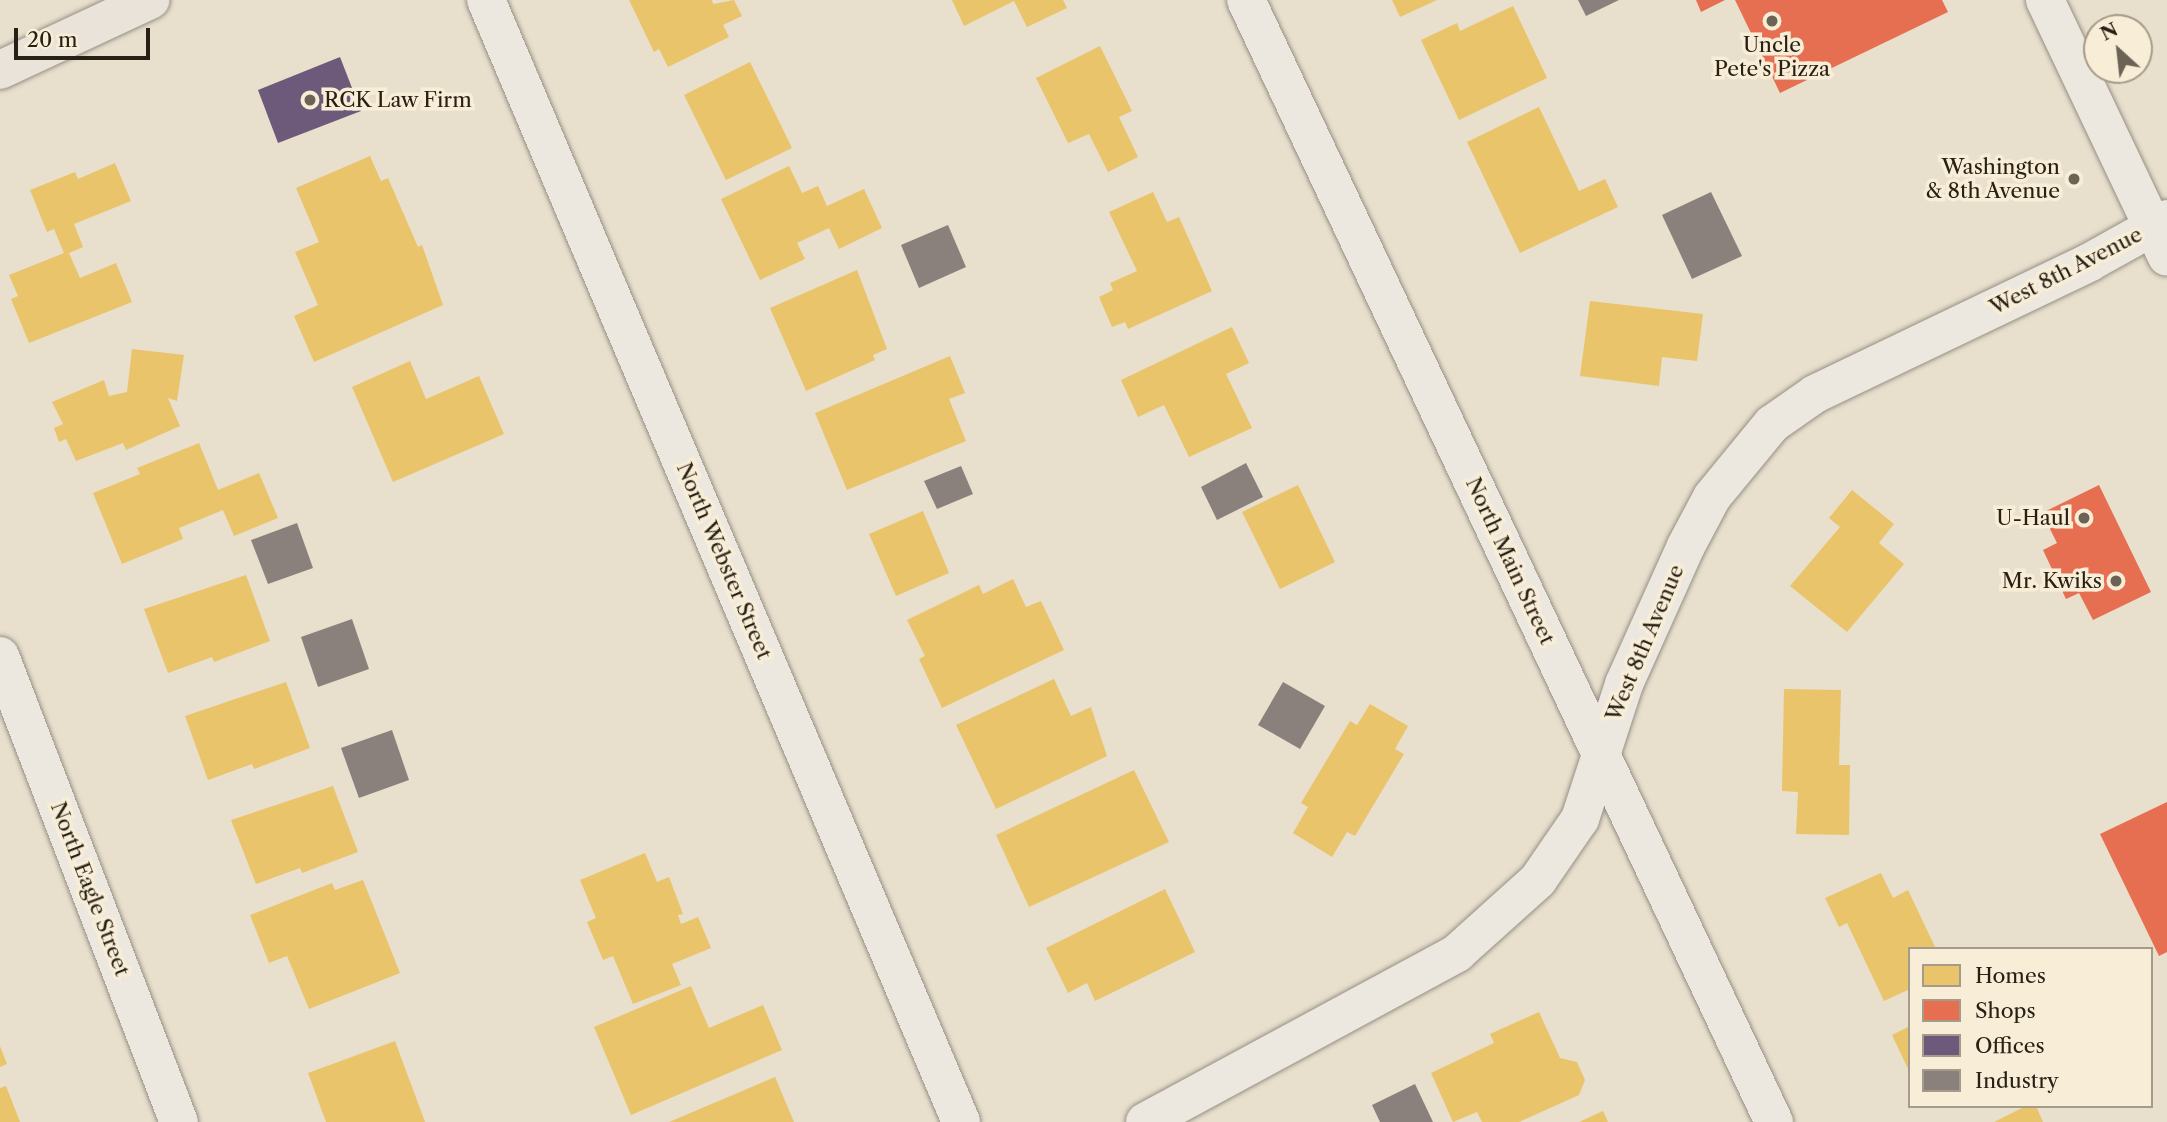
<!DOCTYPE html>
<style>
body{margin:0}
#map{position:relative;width:2167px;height:1122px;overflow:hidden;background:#e8dfcd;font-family:"Libre Caslon Text",serif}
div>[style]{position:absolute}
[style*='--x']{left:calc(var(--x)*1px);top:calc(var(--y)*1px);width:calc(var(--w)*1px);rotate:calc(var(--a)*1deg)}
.homes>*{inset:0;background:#e9c46a}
.shops>*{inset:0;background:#e76f51}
.offices>*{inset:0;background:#6d597a}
.industry>*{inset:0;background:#8a817c}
.roads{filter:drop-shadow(0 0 2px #969084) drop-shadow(0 0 2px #969084)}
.minor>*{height:38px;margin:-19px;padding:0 19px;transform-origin:19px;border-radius:19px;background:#ece8df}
.secondary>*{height:38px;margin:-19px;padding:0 19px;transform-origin:19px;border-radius:19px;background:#ece8df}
.primary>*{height:38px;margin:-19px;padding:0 19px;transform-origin:19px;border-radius:19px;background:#e9e3d9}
.dots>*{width:19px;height:19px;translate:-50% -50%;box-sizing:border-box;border:4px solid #f8edd7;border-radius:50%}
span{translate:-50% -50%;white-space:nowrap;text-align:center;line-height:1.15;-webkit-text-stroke:7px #f8edd7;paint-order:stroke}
.poi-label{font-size:21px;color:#292015}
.left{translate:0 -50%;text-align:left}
.right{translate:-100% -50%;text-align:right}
.street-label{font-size:21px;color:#292015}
.legend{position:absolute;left:1908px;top:947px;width:245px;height:161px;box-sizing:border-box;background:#f8edd7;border:2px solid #a59b89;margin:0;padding:9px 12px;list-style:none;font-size:21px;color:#292015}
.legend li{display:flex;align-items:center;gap:14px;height:35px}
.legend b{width:35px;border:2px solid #a59b89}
.north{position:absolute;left:2083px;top:14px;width:70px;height:70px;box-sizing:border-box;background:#f8edd7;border:2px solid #a59b89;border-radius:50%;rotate:333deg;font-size:19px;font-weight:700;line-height:28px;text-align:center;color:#292015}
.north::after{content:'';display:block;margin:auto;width:24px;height:32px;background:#6c6355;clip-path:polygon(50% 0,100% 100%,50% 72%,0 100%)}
.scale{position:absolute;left:14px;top:28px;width:136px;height:32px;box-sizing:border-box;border:4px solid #292015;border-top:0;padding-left:9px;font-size:21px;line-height:24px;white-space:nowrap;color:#292015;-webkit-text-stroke:5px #f8edd7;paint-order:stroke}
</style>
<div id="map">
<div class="homes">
<i style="clip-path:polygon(629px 0,712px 0,713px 4px,734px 0,742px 16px,723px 25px,729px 37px,668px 67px,659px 49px,654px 52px)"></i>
<i style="clip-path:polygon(952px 0,1063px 0,1067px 8px,1027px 27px,1014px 1px,964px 26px)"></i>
<i style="clip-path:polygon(1392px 0,1437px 0,1400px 17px)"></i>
<i style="clip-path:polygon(1513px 6px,1547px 78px,1459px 120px,1421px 40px,1457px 23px,1460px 31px)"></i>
<i style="clip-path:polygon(1100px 46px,1132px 111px,1119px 117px,1138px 157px,1108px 172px,1089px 134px,1068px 143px,1036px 78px)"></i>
<i style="clip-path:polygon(750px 62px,792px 148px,726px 180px,684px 95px)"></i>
<i style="clip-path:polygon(1539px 107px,1579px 191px,1605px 179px,1618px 207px,1520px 253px,1467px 142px)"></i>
<i style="clip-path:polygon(370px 156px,381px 181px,388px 178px,418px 247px,422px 245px,443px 305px,314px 362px,294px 316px,318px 305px,295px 252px,319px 242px,296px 188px)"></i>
<i style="clip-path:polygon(115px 163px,131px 201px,74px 224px,83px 247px,69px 253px,80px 278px,116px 263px,132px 302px,29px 343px,11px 299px,18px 296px,9px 275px,64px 253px,54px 229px,47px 232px,30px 190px,75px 172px,78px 179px)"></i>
<i style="clip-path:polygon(789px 166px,802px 193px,818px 186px,827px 206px,864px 189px,882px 228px,839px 249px,829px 228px,797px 243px,805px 259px,760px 280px,721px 199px)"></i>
<i style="clip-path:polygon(1153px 192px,1167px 222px,1179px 217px,1212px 291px,1128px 329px,1125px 322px,1112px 327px,1099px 297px,1113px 290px,1110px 283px,1137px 271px,1109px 212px)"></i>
<i style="clip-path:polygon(857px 270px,887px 349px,873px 355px,875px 360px,806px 391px,770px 308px)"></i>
<i style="clip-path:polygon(1590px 301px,1703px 314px,1697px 361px,1662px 357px,1659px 386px,1580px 376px)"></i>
<i style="clip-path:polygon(1232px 327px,1249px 363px,1226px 374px,1252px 428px,1189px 457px,1164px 405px,1138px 417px,1121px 380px)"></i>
<i style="clip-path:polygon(132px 349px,184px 355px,177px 401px,168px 398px,180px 426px,126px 450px,123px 443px,76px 461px,66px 439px,59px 442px,54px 428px,63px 424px,52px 402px,104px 380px,109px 396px,127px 392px)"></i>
<i style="clip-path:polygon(950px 356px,965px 393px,949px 399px,966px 441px,847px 490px,815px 413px)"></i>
<i style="clip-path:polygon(410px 361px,426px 399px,479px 376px,504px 434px,393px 482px,352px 387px)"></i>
<i style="clip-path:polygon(199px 443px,218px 490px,259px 473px,278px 518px,234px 536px,223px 510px,179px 528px,183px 539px,122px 564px,93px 493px,140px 474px,137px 468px)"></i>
<i style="clip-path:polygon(1298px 485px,1335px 562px,1280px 589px,1242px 512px)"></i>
<i style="clip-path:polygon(1852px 490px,1894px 524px,1879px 543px,1904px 564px,1847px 632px,1790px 586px,1840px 527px,1829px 518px)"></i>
<i style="clip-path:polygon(923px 511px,949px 573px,896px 596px,869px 534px)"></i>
<i style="clip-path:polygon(246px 575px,270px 641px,214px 662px,212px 657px,168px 673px,144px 609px)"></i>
<i style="clip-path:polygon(1013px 579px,1026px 607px,1041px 601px,1064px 650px,942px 708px,919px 659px,925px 656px,907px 620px,979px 585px,983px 594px)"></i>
<i style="clip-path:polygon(1054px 679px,1071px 716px,1091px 707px,1107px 756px,996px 809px,956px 725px)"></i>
<i style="clip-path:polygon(286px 682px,310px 748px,254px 769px,252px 764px,208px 780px,185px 716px)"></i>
<i style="clip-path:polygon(1784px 689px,1841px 690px,1839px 765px,1850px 765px,1849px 835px,1796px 834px,1798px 792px,1782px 791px)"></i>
<i style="clip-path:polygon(1370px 704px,1408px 726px,1395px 749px,1404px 754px,1355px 836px,1347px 832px,1332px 857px,1293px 833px,1308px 807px,1301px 803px,1350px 721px,1357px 725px)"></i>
<i style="clip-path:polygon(1134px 770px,1169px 842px,1029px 907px,996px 835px)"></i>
<i style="clip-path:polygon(333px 786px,358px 852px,302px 873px,300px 868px,256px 884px,231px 820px)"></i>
<i style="clip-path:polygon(645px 853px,657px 882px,669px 877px,683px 914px,678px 915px,681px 924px,698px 917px,711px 948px,672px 964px,681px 985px,633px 1004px,613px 956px,603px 960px,587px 922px,596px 918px,580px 880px)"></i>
<i style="clip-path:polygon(1881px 873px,1893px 898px,1908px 890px,1936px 949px,1910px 949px,1910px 989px,1884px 1001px,1847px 923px,1839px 927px,1825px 898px)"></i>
<i style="clip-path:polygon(363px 880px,400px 973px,309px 1009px,287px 956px,269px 963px,250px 915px,332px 883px,335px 890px)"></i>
<i style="clip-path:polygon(1165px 889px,1195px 952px,1095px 1001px,1087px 983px,1068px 993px,1046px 948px)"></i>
<i style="clip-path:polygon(691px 986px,709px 1028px,763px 1005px,782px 1050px,631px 1115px,594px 1027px)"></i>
<i style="clip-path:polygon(1539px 1012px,1560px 1058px,1577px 1062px,1585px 1080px,1579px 1095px,1519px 1122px,1482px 1122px,1477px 1112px,1453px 1122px,1431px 1073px,1494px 1043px,1490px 1034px)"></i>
<i style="clip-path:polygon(1910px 1026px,1910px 1073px,1892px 1035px)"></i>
<i style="clip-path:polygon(395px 1041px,425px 1122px,326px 1122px,308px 1073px)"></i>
<i style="clip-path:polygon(0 1046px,7px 1064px,0 1067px)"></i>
<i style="clip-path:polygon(775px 1077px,794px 1122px,669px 1122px)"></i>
<i style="clip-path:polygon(6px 1086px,20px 1122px,0 1122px,0 1088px)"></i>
<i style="clip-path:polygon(2026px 1106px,2036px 1106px,2043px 1122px,1994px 1122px)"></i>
<i style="clip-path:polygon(1603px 1111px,1608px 1122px,1579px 1122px)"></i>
</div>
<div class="shops">
<i style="clip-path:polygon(1696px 0,1725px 0,1701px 12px)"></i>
<i style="clip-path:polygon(1735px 0,1942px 0,1948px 12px,1780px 93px)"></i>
<i style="clip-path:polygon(2099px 485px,2151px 592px,2093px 620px,2079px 593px,2066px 599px,2043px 550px,2057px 543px,2042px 513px)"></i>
<i style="clip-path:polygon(2167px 802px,2167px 952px,2159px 956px,2100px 834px)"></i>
</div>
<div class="offices">
<i style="clip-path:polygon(340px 57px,361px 111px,278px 143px,258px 90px)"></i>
</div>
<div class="industry">
<i style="clip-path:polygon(1578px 0,1619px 0,1586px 16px)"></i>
<i style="clip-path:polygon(1711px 192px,1742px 256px,1692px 279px,1662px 215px)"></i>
<i style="clip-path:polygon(948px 225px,966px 267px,919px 288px,901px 245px)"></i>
<i style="clip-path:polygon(1246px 463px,1263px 497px,1217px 520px,1201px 487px)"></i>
<i style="clip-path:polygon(961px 466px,973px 494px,937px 509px,924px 481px)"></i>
<i style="clip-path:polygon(297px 523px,313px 568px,268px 584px,251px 540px)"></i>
<i style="clip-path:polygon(352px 619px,369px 669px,318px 687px,301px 637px)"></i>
<i style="clip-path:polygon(1283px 682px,1325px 706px,1300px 749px,1258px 725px)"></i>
<i style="clip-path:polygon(392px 730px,409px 780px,359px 798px,341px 748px)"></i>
<i style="clip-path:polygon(1415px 1084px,1433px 1122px,1380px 1122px,1372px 1105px)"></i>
</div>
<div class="roads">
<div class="minor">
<i style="--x:486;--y:0;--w:1218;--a:67.05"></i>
<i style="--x:1246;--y:0;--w:1240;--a:64.8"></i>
<i style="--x:0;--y:656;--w:499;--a:69"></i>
<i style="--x:1145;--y:1122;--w:355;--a:-28.4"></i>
<i style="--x:1457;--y:953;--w:109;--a:-42"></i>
<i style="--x:1538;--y:880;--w:74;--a:-55.5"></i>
<i style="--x:1580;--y:819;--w:142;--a:-71.9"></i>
<i style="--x:1624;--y:684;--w:151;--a:-65.8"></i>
<i style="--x:1686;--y:546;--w:55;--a:-62"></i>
<i style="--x:1712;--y:497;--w:94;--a:-50.6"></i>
<i style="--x:1772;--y:424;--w:52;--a:-34.9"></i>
<i style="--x:1815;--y:394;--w:305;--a:-25.6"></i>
<i style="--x:2090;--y:262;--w:88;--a:-29.2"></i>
</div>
<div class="secondary">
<i style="--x:2045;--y:0;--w:284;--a:64.6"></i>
</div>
<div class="primary">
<i style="--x:0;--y:70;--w:166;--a:-25"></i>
</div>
</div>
<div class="dots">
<i style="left:1772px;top:21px;background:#6c6355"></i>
<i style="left:310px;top:100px;background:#6c6355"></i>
<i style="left:2074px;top:179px;background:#6c6355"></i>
<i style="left:2084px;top:518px;background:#6c6355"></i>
<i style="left:2116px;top:581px;background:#6c6355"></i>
</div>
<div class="poi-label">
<span style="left:1772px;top:57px">Uncle<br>Pete's Pizza</span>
<span class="left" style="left:324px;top:100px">RCK Law Firm</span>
<span class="right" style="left:2060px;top:179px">Washington<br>&amp; 8th Avenue</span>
<span class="right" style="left:2070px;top:518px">U-Haul</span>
<span class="right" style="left:2102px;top:581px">Mr. Kwiks</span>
</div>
<div class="street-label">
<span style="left:2066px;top:271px;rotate:-27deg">West 8th Avenue</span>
<span style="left:724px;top:561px;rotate:67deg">North Webster Street</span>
<span style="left:1510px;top:561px;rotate:65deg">North Main Street</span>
<span style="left:1645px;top:643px;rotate:-67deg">West 8th Avenue</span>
<span style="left:90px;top:889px;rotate:69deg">North Eagle Street</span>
</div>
<ul class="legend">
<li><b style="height:19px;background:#e9c46a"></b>Homes</li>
<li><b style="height:19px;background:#e76f51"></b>Shops</li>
<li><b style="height:19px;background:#6d597a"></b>Offices</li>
<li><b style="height:19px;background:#8a817c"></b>Industry</li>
</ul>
<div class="north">N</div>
<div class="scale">20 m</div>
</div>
